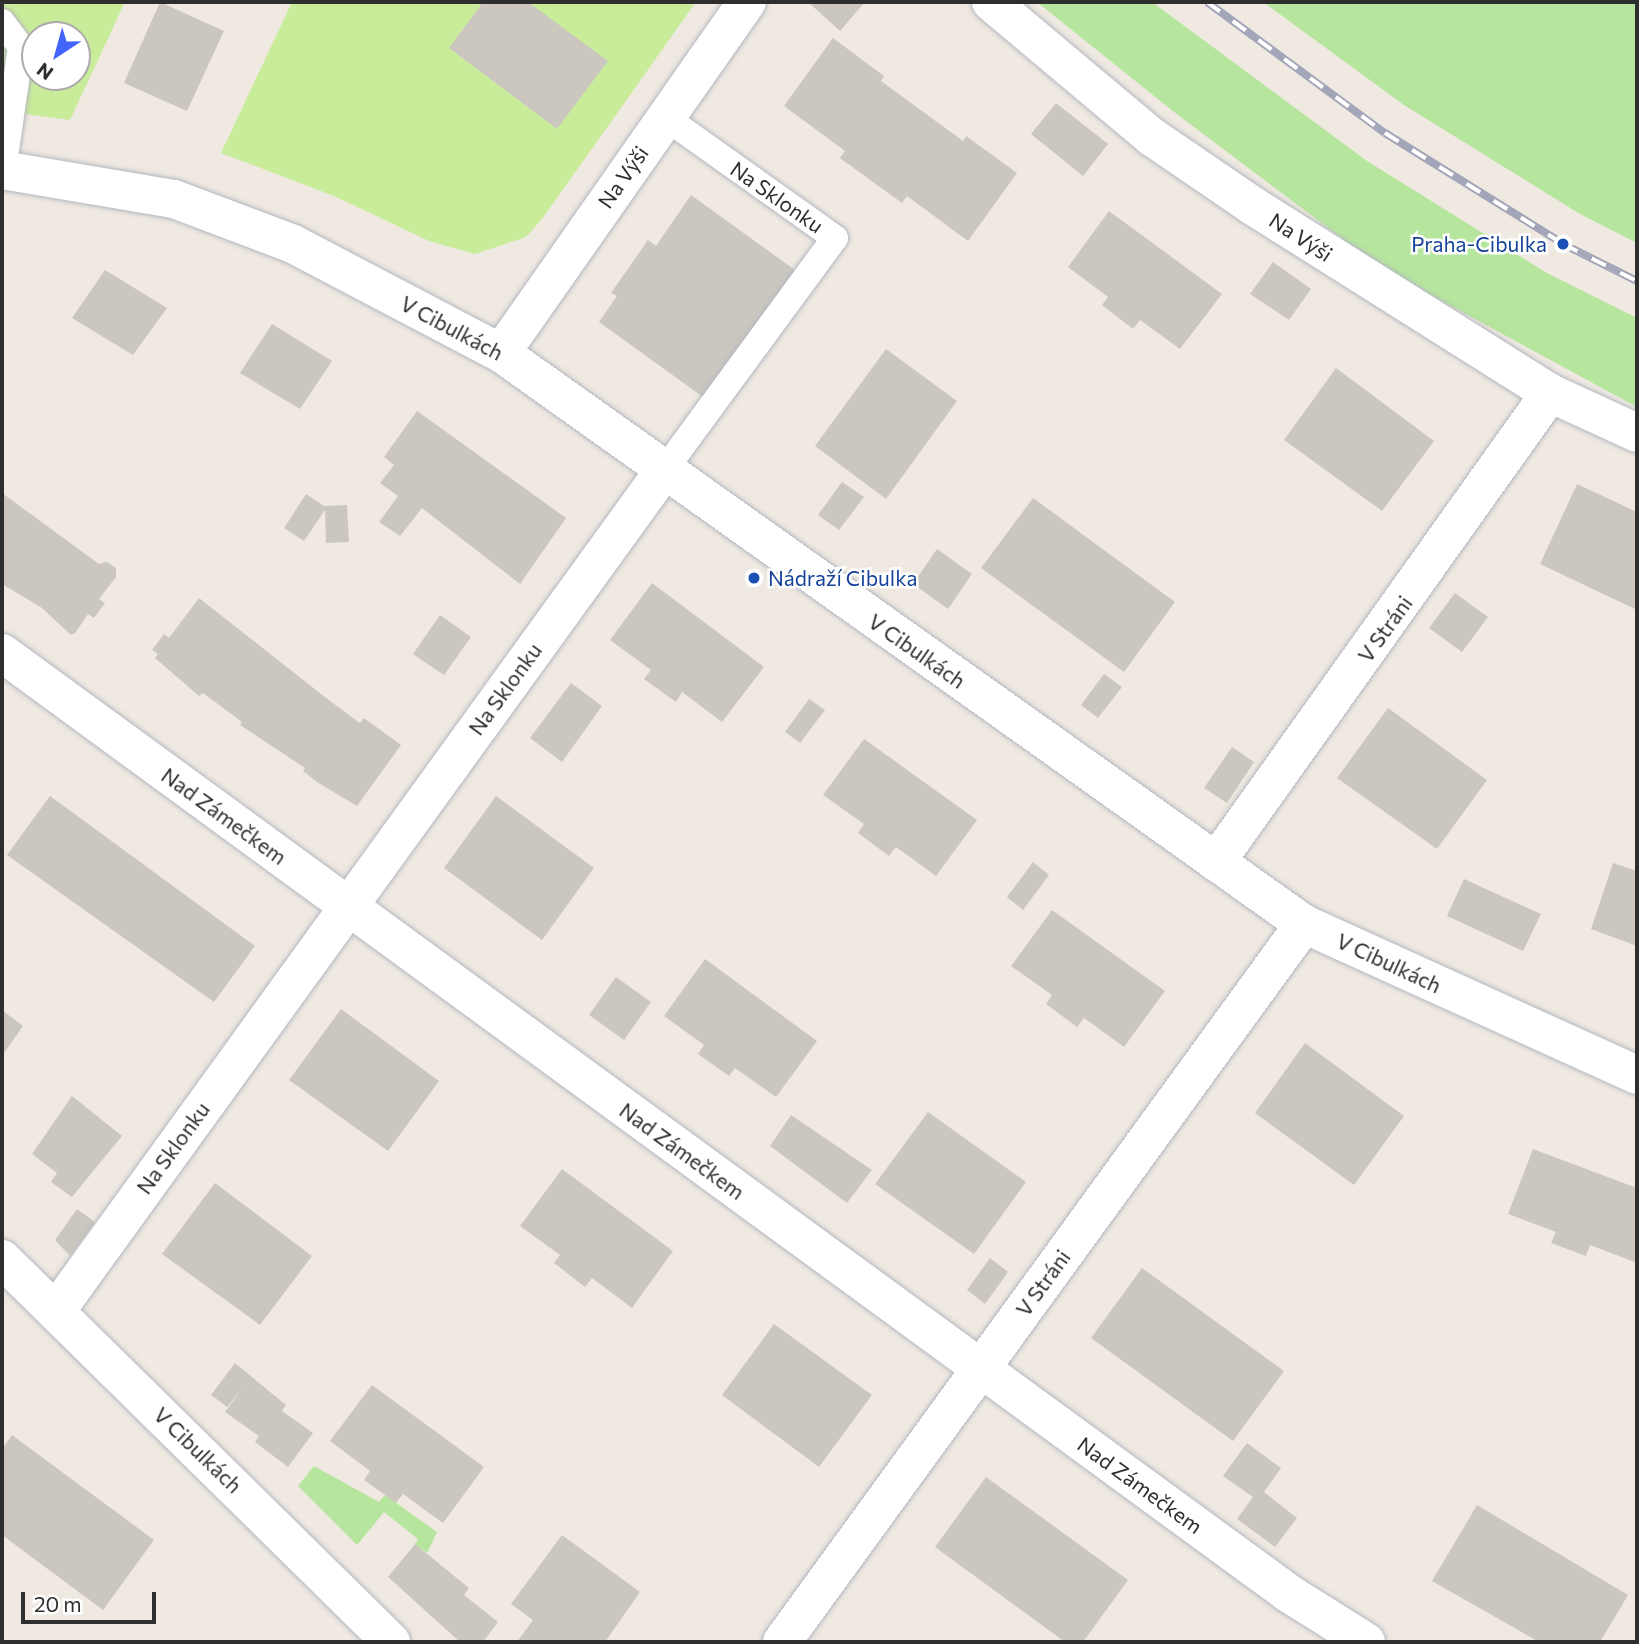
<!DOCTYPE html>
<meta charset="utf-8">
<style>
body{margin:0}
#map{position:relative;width:1639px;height:1644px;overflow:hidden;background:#efe9e1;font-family:Commissioner,sans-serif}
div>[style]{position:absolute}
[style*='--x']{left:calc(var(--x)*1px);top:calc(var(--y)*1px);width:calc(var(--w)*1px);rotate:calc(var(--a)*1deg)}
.green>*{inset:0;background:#b6e59e}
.pitch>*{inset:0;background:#c9ec9a}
.building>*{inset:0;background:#cbc7bf}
.roads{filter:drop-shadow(0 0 2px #b4b7c1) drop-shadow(0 0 2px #b4b7c1)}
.service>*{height:26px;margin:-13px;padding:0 13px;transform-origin:13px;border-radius:13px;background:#fff}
.minor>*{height:38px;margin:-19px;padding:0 19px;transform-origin:19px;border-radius:19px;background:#fff}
.rail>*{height:8px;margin-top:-4px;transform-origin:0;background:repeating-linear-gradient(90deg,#fff 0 16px,#a3a6b8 0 32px);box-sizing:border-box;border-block:2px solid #a3a6b8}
.dots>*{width:19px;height:19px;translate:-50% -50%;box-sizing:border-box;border:4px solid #fff;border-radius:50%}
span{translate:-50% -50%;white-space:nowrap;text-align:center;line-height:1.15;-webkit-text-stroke:5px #fff;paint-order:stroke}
.street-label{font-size:21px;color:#2e2e2e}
.transit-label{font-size:21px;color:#164399}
.right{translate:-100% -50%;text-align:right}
.left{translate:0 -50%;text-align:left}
.frame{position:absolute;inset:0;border:4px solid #2e2e2e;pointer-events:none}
.north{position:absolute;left:21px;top:21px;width:70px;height:70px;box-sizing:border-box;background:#fff;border:2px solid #ababab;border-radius:50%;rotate:216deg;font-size:19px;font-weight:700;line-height:28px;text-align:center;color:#2e2e2e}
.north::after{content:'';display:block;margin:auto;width:24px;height:32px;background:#4264fb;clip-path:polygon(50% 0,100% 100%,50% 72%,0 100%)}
.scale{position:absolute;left:21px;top:1592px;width:135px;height:32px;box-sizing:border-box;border:4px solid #2e2e2e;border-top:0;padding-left:9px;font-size:21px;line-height:24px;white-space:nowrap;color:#2e2e2e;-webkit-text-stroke:5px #fff;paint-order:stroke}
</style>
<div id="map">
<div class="green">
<i style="clip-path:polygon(1037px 2px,1152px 2px,1367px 161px,1547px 273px,1637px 318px,1637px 407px,1381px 268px,1174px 112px)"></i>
<i style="clip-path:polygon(1263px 2px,1637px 2px,1637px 243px,1580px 214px,1404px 105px)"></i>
<i style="clip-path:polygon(314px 1466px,379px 1502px,385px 1495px,437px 1532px,427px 1553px,415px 1544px,418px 1539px,384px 1512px,357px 1545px,298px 1486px)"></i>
</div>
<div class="pitch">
<i style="clip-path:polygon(evenodd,2px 2px,125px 2px,70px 120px,2px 111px,2px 2px,35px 35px,77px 35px,77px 77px,35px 77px,35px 35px)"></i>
<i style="clip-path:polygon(292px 2px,696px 2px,542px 219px,526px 237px,475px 254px,429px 241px,334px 196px,221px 153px)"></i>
</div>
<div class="building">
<i style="clip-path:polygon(160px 2px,224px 31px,187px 111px,124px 83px)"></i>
<i style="clip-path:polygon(483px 2px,528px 2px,608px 61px,557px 129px,449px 48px)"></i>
<i style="clip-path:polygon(808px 2px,865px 2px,840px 31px)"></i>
<i style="clip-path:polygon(833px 38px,884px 76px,881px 81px,963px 141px,966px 136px,1017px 173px,968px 241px,907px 196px,902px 203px,840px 158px,845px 151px,784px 106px)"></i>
<i style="clip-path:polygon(1056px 103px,1108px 144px,1083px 176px,1031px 134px)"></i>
<i style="clip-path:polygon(691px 195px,795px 270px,703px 397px,599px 322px,617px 296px,611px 293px,648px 240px,656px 246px)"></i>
<i style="clip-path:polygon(1109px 211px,1222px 294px,1180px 349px,1140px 320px,1133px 329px,1102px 305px,1108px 297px,1068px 267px)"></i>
<i style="clip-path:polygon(1273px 262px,1311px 289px,1289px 320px,1250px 294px)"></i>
<i style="clip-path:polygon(105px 270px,167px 308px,133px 355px,72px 318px)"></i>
<i style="clip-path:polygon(272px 324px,332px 361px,300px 409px,240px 373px)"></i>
<i style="clip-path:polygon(886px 349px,957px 401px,886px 499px,815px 446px)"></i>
<i style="clip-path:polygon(1336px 368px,1434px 441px,1382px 511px,1284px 440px)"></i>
<i style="clip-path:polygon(417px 411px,566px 518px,520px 584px,422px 508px,400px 536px,379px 522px,398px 496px,380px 483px,394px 465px,384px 457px)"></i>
<i style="clip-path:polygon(842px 482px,864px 497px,839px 530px,818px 515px)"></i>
<i style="clip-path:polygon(1577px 484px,1637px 512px,1637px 610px,1540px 564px)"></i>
<i style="clip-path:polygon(2px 493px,99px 564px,107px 562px,116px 568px,116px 577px,99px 599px,105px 603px,94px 618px,88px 614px,75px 633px,71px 635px,42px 608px,2px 584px)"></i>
<i style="clip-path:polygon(306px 494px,324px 506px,347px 505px,349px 542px,326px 543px,325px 510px,304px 541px,284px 528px)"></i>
<i style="clip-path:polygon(1033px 498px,1175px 602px,1124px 672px,981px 568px)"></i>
<i style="clip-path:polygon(937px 549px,972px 574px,948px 609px,913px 584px)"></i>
<i style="clip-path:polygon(652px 583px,764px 667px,722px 722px,682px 692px,676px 702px,644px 679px,651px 670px,610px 640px)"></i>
<i style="clip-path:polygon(1455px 593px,1488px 617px,1462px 652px,1429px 628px)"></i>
<i style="clip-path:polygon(199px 598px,330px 701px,360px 723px,364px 718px,401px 745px,357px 806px,317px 782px,303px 771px,305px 768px,240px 725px,242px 722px,203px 693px,199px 696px,155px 658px,158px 654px,152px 650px,164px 634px,169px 638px)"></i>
<i style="clip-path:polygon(440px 615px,471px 637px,444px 675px,413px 654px)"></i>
<i style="clip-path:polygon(1104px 674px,1122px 687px,1098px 718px,1081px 705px)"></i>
<i style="clip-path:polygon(571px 683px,602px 706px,562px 762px,530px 738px)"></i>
<i style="clip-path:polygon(809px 699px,825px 710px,800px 743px,785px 732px)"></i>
<i style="clip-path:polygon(1388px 708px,1487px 780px,1437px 849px,1337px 778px)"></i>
<i style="clip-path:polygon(864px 739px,977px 820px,936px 876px,896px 847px,889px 856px,858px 833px,864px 824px,823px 795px)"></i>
<i style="clip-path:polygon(1232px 747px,1254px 762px,1227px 803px,1204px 788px)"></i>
<i style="clip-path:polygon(50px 796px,255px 946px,214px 1002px,7px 855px)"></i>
<i style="clip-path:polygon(496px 796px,594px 868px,542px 940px,444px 868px)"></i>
<i style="clip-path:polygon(1033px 862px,1049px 875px,1023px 910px,1007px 897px)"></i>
<i style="clip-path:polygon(1613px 863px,1637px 871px,1637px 946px,1591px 929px)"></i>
<i style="clip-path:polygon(1464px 879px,1541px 914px,1523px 951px,1447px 916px)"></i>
<i style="clip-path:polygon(1052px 910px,1165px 991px,1124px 1047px,1084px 1018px,1077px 1027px,1046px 1004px,1052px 995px,1011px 966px)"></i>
<i style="clip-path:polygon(705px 959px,817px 1041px,776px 1097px,735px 1068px,729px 1076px,698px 1054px,704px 1045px,664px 1016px)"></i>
<i style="clip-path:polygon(616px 977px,651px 1002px,624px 1040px,589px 1015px)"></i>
<i style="clip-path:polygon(341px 1009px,439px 1081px,388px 1151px,289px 1080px)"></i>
<i style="clip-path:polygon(2px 1010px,23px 1026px,2px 1056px)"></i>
<i style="clip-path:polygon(1305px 1043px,1404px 1116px,1354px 1185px,1255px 1113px)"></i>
<i style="clip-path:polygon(72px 1096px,122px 1136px,72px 1197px,51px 1182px,57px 1173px,32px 1154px)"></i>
<i style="clip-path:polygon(928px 1112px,1026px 1182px,974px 1254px,875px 1184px)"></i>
<i style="clip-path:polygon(791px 1115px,872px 1170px,847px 1203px,770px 1146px)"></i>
<i style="clip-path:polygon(1533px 1149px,1637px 1188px,1637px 1263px,1590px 1245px,1586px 1256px,1551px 1243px,1556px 1232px,1508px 1214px)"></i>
<i style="clip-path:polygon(562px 1169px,673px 1251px,632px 1308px,592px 1278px,585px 1287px,554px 1263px,560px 1255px,520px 1226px)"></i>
<i style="clip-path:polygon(215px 1183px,312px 1256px,260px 1325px,162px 1254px)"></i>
<i style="clip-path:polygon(77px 1209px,95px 1222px,70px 1256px,55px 1240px)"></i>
<i style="clip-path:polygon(990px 1258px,1008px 1272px,985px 1304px,967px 1290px)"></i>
<i style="clip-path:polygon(1142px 1268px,1284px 1371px,1233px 1441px,1091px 1338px)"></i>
<i style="clip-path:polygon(774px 1324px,872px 1395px,819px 1467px,722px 1395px)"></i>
<i style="clip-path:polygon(235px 1363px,286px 1405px,282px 1411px,313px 1433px,288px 1467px,255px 1442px,259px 1436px,225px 1412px,242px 1389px,227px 1407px,211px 1395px)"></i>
<i style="clip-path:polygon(372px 1385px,484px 1467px,443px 1523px,403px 1494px,396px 1503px,385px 1495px,364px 1480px,370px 1471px,330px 1441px)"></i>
<i style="clip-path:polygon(12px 1435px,154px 1540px,103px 1610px,2px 1535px,2px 1449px)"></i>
<i style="clip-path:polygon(1247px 1443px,1281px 1468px,1264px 1492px,1297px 1518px,1275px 1547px,1237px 1519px,1253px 1497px,1223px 1476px)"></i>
<i style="clip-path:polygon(986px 1477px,1128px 1580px,1083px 1642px,1065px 1642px,935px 1547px)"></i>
<i style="clip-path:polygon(1477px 1505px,1628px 1595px,1600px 1642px,1539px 1642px,1432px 1581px)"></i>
<i style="clip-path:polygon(562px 1535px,640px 1592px,605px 1642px,517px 1642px,533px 1620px,511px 1604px)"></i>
<i style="clip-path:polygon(415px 1544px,469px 1588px,464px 1595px,498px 1622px,483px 1642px,460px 1642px,388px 1577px)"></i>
</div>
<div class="roads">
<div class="service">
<i style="--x:2;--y:22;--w:31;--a:53"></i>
<i style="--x:21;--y:47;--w:124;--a:98.3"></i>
<i style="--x:663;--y:472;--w:290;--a:-53.7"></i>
<i style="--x:835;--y:238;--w:209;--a:-144.6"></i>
</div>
<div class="minor">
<i style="--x:991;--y:2;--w:210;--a:40"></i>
<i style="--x:1152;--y:137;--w:122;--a:34.3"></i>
<i style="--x:1253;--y:206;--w:351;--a:32.2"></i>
<i style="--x:1550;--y:393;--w:96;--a:24.7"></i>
<i style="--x:2;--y:170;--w:174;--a:9.6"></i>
<i style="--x:174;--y:199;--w:127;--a:20.7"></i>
<i style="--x:293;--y:244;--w:235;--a:27.7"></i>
<i style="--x:501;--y:353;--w:985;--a:35.42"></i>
<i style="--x:1304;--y:924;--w:366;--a:24.4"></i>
<i style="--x:501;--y:353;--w:429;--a:-55"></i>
<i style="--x:2;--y:653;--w:1593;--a:36.16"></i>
<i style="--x:1288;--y:1593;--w:92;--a:32.1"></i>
<i style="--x:1216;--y:862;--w:576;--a:-54.54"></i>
<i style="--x:2;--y:1259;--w:546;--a:44.55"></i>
<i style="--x:56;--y:1311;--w:1036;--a:-54.12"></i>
<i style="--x:782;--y:1642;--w:888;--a:-53.98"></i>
</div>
</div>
<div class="rail">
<i style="--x:1207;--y:2;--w:221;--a:36.4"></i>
<i style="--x:1385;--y:133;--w:210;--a:31.9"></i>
<i style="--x:1563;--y:244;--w:83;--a:26.6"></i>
</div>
<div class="dots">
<i style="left:1563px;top:244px;background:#1a4fb4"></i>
<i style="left:754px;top:578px;background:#1a4fb4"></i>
</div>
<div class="street-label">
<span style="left:623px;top:177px;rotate:-55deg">Na Výši</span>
<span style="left:777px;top:197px;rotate:35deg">Na Sklonku</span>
<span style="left:1301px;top:237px;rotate:33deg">Na Výši</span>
<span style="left:452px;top:328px;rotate:28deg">V Cibulkách</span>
<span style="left:1385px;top:629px;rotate:-54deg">V Stráni</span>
<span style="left:917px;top:651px;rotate:35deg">V Cibulkách</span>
<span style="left:505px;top:689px;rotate:-54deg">Na Sklonku</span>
<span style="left:224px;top:816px;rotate:36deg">Nad Zámečkem</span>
<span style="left:1389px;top:963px;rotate:25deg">V Cibulkách</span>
<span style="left:173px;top:1148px;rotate:-54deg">Na Sklonku</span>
<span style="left:682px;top:1151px;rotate:36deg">Nad Zámečkem</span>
<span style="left:1043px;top:1283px;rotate:-54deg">V Stráni</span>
<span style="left:198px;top:1450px;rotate:44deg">V Cibulkách</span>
<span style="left:1140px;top:1485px;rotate:36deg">Nad Zámečkem</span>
</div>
<div class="transit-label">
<span class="right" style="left:1547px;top:244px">Praha-Cibulka</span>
<span class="left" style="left:768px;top:578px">Nádraží Cibulka</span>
</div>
<div class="frame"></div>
<div class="north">N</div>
<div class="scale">20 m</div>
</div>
